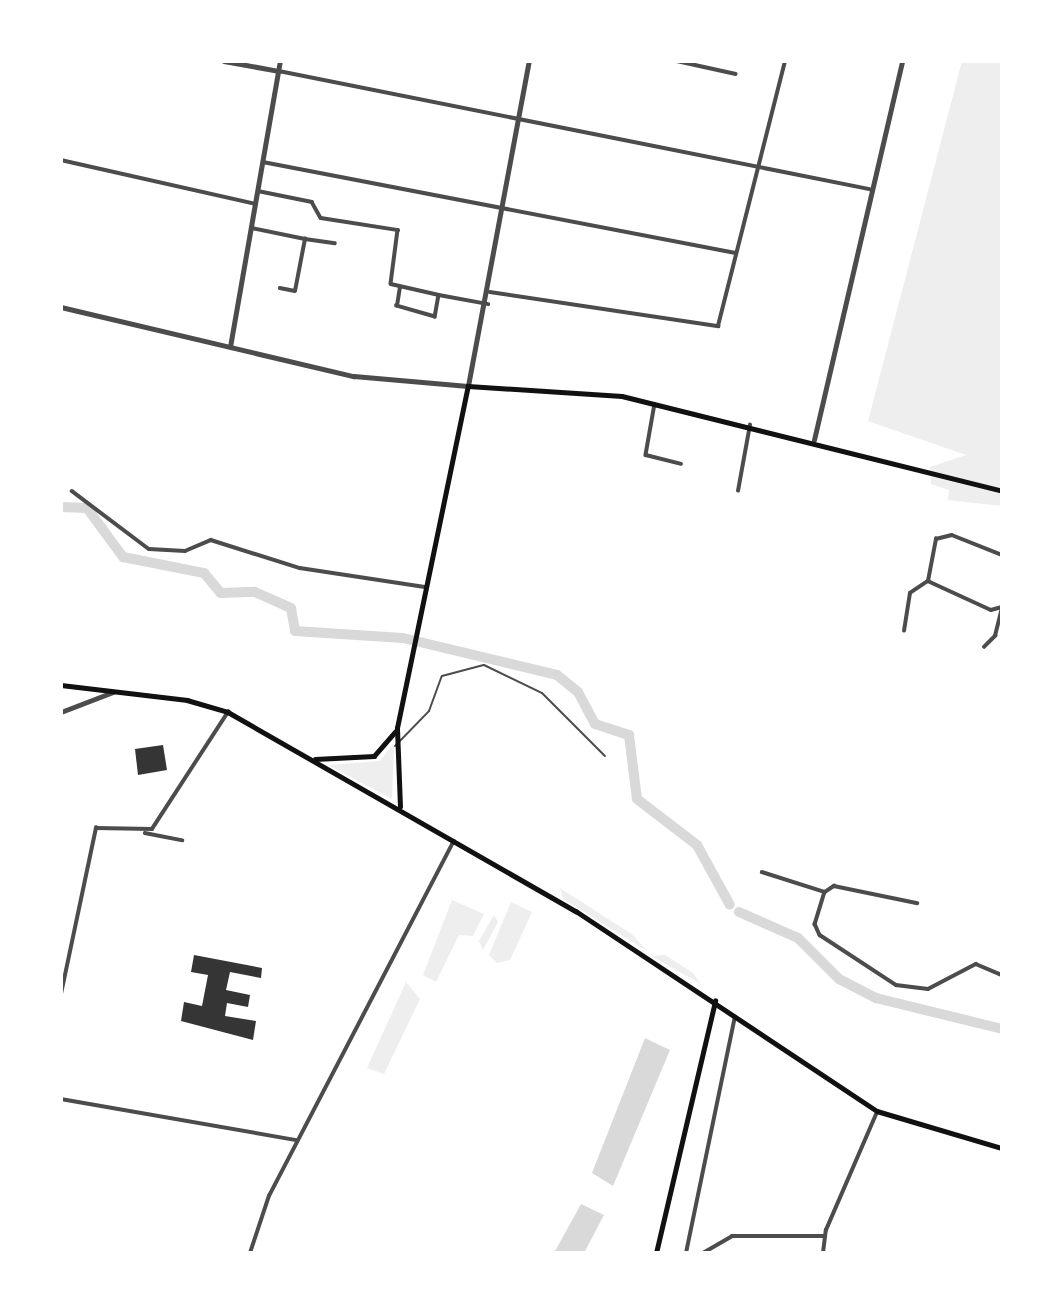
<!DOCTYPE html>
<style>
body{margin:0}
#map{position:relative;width:1063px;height:1314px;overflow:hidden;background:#fff;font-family:Bitter,serif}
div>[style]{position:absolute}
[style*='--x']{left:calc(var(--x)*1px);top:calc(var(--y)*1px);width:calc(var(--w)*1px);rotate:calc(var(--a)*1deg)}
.green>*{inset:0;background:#eee}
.water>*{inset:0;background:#d9d9d9}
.river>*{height:10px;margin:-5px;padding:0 5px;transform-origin:5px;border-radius:5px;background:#d9d9d9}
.building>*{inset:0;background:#353535}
.service>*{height:2px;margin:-1px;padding:0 1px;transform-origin:1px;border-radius:1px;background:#4c4c4c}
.minor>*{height:3.5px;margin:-1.75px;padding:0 1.75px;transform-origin:1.75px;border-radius:1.75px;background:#4c4c4c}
.tertiary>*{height:4.5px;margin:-2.25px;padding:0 2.25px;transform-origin:2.25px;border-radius:2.25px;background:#4c4c4c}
.secondary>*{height:4.5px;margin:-2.25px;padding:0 2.25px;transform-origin:2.25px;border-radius:2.25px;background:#111}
span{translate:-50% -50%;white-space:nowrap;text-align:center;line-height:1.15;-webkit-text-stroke:5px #fff;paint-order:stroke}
.frame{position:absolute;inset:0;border:63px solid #fff;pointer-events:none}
</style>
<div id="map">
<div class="green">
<i style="clip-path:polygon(962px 61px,1002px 61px,1002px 506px,948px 500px,949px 490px,931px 484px,930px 467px,966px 455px,868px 421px)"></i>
<i style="clip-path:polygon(394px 743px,392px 799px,328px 765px,380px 761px)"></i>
<i style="clip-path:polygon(560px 888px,633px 935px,647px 951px,563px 899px)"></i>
<i style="clip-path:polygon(452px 900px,484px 914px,473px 936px,459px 935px,436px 982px,423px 975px)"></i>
<i style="clip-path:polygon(511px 902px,532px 912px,510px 960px,497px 963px,489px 955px)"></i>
<i style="clip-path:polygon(494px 915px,498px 922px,483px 950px,479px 941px)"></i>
<i style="clip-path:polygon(665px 955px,693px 973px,701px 984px,651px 956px)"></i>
<i style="clip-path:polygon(406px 982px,420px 999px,384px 1074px,367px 1068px)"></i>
</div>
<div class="water">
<i style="clip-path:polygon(645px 1038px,670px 1050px,613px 1186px,592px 1173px)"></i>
<i style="clip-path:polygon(581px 1204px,604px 1215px,584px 1253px,554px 1253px)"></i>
</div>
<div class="river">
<i style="--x:61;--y:507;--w:26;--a:2"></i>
<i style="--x:87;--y:508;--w:61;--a:53.7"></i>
<i style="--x:123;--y:557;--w:83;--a:11.2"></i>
<i style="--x:204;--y:573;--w:26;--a:50"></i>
<i style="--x:221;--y:593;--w:34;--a:-2"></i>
<i style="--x:255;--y:592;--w:39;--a:24"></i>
<i style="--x:291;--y:608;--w:23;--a:80"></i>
<i style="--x:295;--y:631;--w:108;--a:3.7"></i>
<i style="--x:403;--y:638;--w:158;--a:13.5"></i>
<i style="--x:557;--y:675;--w:27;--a:39"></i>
<i style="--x:578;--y:692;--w:36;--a:62"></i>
<i style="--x:595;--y:724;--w:36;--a:18"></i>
<i style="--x:629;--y:735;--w:64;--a:82.9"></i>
<i style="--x:637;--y:799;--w:76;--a:37.5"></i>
<i style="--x:697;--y:845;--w:68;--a:61.2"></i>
<i style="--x:739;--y:912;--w:64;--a:23.8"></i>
<i style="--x:798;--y:938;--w:58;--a:45"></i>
<i style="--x:839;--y:979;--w:42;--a:27.2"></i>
<i style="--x:876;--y:998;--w:130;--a:13.8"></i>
</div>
<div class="building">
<i style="clip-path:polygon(163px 745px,167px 770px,138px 775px,135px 749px)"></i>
<i style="clip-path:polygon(194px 955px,262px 968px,261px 978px,230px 972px,226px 990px,250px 995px,248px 1007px,227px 1003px,225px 1016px,256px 1021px,253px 1040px,181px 1021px,184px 1002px,202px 1006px,208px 975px,191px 972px)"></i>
</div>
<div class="service">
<i style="--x:395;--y:746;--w:49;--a:-45.8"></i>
<i style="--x:429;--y:711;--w:37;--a:-70"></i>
<i style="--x:442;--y:676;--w:43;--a:-14.7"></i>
<i style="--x:484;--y:665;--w:64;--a:25.8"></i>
<i style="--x:542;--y:693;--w:89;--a:45"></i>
</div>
<div class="minor">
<i style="--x:677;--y:61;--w:60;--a:12.4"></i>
<i style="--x:279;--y:71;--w:602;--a:11.31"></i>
<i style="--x:61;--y:160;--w:200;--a:12.7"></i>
<i style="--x:263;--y:162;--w:481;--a:10.9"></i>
<i style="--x:258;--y:191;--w:55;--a:11.5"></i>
<i style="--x:312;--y:202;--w:18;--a:61"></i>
<i style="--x:321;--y:218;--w:78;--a:8.9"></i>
<i style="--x:398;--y:230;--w:54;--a:97.4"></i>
<i style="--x:391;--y:284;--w:49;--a:12.9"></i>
<i style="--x:439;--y:295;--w:22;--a:100"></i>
<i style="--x:435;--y:317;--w:40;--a:-164"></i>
<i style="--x:397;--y:306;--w:19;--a:-81"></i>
<i style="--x:252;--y:228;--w:54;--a:11.7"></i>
<i style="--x:280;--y:288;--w:15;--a:11"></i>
<i style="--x:295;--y:291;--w:53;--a:-79.1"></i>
<i style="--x:305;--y:239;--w:30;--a:8"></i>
<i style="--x:490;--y:292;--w:231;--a:8.5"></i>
<i style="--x:718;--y:326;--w:273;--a:-75.8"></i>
<i style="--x:439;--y:295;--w:50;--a:10.4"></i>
<i style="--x:655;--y:404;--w:52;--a:100"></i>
<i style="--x:646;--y:455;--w:36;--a:14"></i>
<i style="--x:72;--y:491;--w:96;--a:37"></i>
<i style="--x:149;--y:549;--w:36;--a:3"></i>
<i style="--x:185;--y:551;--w:28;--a:-23"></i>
<i style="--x:211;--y:540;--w:93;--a:17.5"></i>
<i style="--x:300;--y:568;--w:126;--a:8.6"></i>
<i style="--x:738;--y:491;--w:67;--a:-79.7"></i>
<i style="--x:928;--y:581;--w:43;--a:-79.2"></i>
<i style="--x:936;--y:539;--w:16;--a:-14"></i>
<i style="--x:952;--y:535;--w:54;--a:21.8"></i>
<i style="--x:904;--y:631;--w:38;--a:-81"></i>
<i style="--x:910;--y:593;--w:22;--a:-34"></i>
<i style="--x:928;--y:581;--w:69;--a:24.7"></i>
<i style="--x:991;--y:610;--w:11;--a:-15"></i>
<i style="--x:984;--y:647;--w:16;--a:-45"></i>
<i style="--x:995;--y:636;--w:30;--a:-76"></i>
<i style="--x:145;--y:833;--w:38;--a:11"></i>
<i style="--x:762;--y:872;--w:66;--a:17.6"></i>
<i style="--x:825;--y:892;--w:34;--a:107"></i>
<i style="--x:815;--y:924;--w:12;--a:66"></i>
<i style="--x:820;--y:935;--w:91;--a:33.3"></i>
<i style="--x:896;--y:985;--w:32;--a:7"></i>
<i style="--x:928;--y:989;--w:54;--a:-27.5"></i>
<i style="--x:976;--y:964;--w:28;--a:23"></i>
<i style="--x:825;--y:892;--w:11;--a:-34"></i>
<i style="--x:834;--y:886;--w:85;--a:11.6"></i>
<i style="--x:61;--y:994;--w:170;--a:-78.1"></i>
<i style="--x:96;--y:828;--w:56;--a:1"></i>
<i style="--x:152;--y:829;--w:140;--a:-57"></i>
<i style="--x:61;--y:1099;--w:240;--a:9.9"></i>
<i style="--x:250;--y:1253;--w:60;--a:-71.6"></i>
<i style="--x:269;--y:1196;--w:400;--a:-62.5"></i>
<i style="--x:686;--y:1253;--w:241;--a:-78.3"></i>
<i style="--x:703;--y:1253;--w:34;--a:-30"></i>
<i style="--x:732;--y:1236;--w:93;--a:0"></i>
<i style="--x:823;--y:1253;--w:23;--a:-83"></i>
<i style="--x:826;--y:1230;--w:129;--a:-66.6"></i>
</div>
<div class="tertiary">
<i style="--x:224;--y:61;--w:56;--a:10.3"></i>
<i style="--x:61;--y:307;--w:301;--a:13.3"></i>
<i style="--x:354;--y:376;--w:114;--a:5"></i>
<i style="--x:468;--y:386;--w:331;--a:-79.4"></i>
<i style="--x:230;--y:347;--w:290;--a:-80.1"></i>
<i style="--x:814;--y:440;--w:389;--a:-76.9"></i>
<i style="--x:61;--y:712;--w:56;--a:-21"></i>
</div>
<div class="secondary">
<i style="--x:61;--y:685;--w:127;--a:6.8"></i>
<i style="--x:187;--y:700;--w:43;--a:16.3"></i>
<i style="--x:228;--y:712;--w:401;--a:29.8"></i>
<i style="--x:576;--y:911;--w:361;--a:33.6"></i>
<i style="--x:877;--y:1111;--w:130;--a:16.5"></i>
<i style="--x:315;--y:759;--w:59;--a:-2.9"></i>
<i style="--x:374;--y:756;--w:32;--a:-49"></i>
<i style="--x:400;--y:807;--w:79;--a:-92.2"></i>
<i style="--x:397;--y:728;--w:349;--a:-78.3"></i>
<i style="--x:468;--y:386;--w:154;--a:3.7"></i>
<i style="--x:622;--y:396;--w:392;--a:14"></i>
<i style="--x:656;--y:1253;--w:259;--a:-76.8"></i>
</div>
<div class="frame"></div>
</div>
